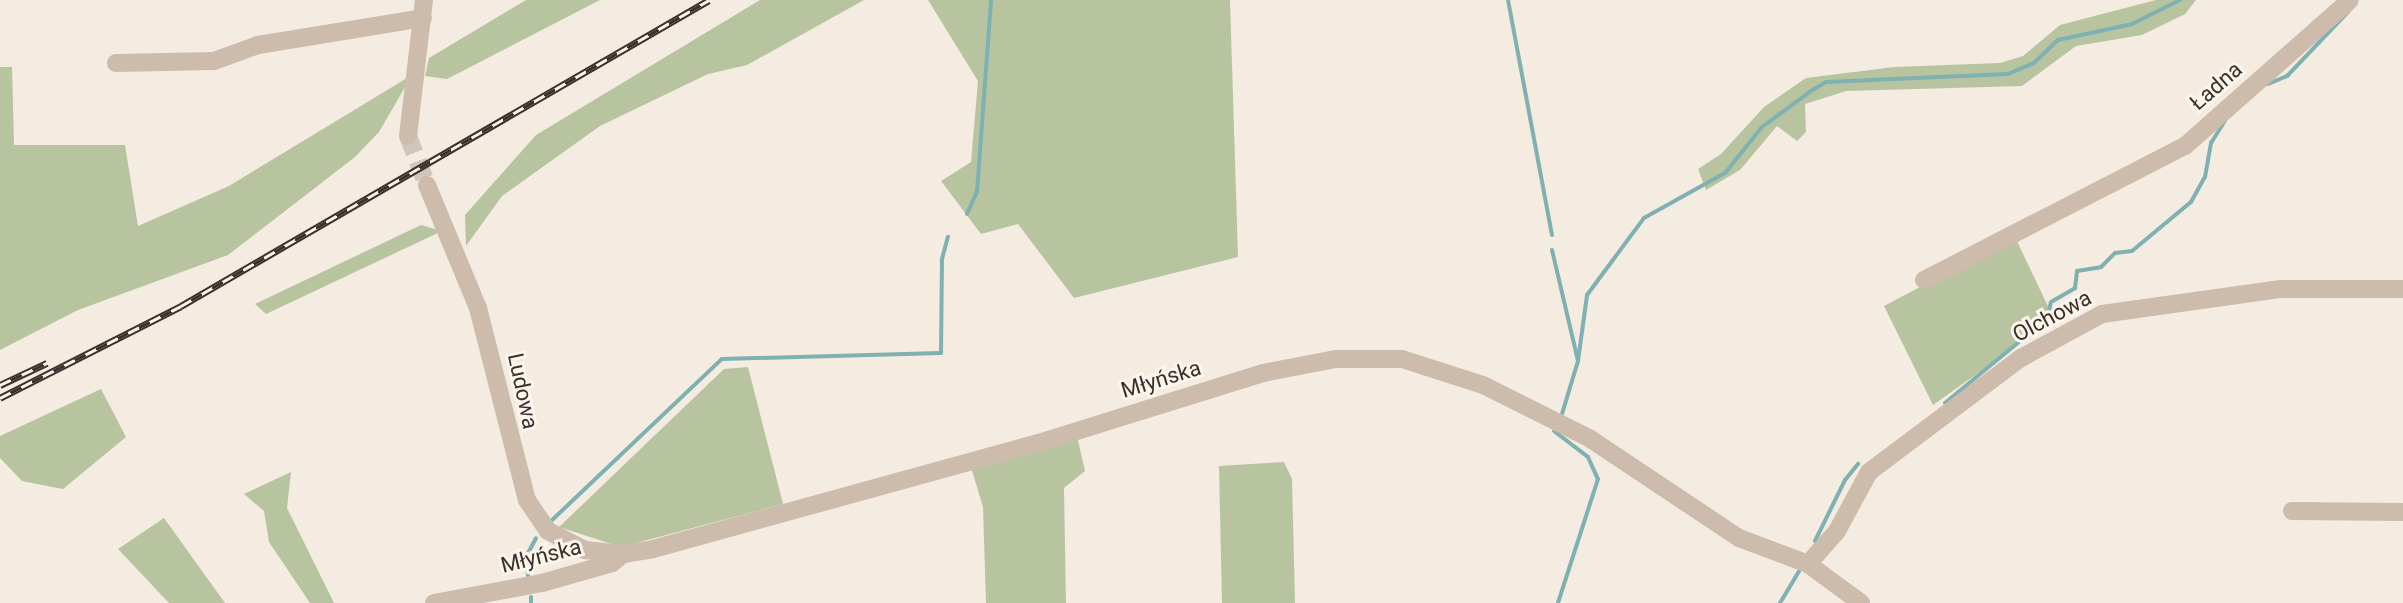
<!DOCTYPE html>
<meta charset="utf-8">
<style>
body{margin:0}
#map{position:relative;width:2403px;height:603px;overflow:hidden;background:#f4ebe1;font-family:Roboto,sans-serif}
div>[style]{position:absolute}
[style*='--x']{left:calc(var(--x)*1px);top:calc(var(--y)*1px);width:calc(var(--w)*1px);rotate:calc(var(--a)*1deg)}
.green>*{inset:0;background:#b8c4a0}
.stream>*{height:4px;margin:-2px;padding:0 2px;transform-origin:2px;border-radius:2px;background:#7fb0b2}
.minor-tunnel>*{height:18px;margin-top:-9px;transform-origin:0;background:repeating-linear-gradient(90deg,#cfc6bd 0 18px,transparent 0 27px)}
.minor>*{height:18px;margin:-9px;padding:0 9px;transform-origin:9px;border-radius:9px;background:#cdbbac}
.rail>*{height:7px;margin-top:-3.5px;transform-origin:0;background:repeating-linear-gradient(90deg,#fbf5ee 0 12px,#3b302b 0 24px);box-sizing:border-box;border-block:2px solid #3b302b}
span{translate:-50% -50%;white-space:nowrap;text-align:center;line-height:1.15;-webkit-text-stroke:6px #fbf5ee;paint-order:stroke}
.street-label{font-size:22px;color:#3b302b}
</style>
<div id="map">
<div class="green">
<i style="clip-path:polygon(526px 0,600px 0,447px 79px,425px 76px,429px 58px)"></i>
<i style="clip-path:polygon(760px 0,864px 0,747px 65px,708px 74px,600px 126px,502px 196px,466px 246px,465px 215px,536px 135px)"></i>
<i style="clip-path:polygon(928px 0,1230px 0,1238px 257px,1074px 298px,1018px 224px,981px 234px,941px 181px,971px 162px,978px 81px)"></i>
<i style="clip-path:polygon(2156px 0,2196px 0,2185px 14px,2142px 35px,2076px 46px,2022px 86px,1846px 91px,1805px 104px,1806px 132px,1797px 141px,1777px 126px,1740px 170px,1706px 190px,1698px 169px,1721px 154px,1764px 107px,1806px 78px,1894px 67px,2000px 63px,2023px 56px,2060px 25px)"></i>
<i style="clip-path:polygon(0 67px,12px 67px,14px 145px,125px 145px,138px 226px,229px 186px,412px 75px,379px 132px,355px 157px,228px 255px,78px 310px,0 350px)"></i>
<i style="clip-path:polygon(421px 225px,442px 231px,266px 314px,255px 304px)"></i>
<i style="clip-path:polygon(2015px 237px,2054px 319px,1933px 405px,1884px 306px)"></i>
<i style="clip-path:polygon(748px 367px,783px 504px,621px 547px,559px 527px,724px 369px)"></i>
<i style="clip-path:polygon(101px 389px,126px 437px,63px 489px,22px 481px,0 458px,0 436px)"></i>
<i style="clip-path:polygon(1077px 436px,1085px 471px,1064px 488px,1066px 603px,986px 603px,983px 507px,971px 467px)"></i>
<i style="clip-path:polygon(1284px 462px,1292px 479px,1295px 603px,1222px 603px,1219px 466px)"></i>
<i style="clip-path:polygon(291px 472px,287px 508px,334px 603px,310px 603px,269px 542px,264px 511px,244px 494px)"></i>
<i style="clip-path:polygon(164px 518px,225px 603px,169px 603px,118px 549px)"></i>
</div>
<div class="stream">
<i style="--x:1508;--y:0;--w:239;--a:79.4"></i>
<i style="--x:2268;--y:84;--w:21;--a:-23"></i>
<i style="--x:2287;--y:76;--w:90;--a:-46.4"></i>
<i style="--x:967;--y:214;--w:24;--a:-66"></i>
<i style="--x:977;--y:192;--w:193;--a:-85.8"></i>
<i style="--x:1552;--y:250;--w:114;--a:76.8"></i>
<i style="--x:1578;--y:361;--w:55;--a:106.8"></i>
<i style="--x:1578;--y:361;--w:67;--a:-82.2"></i>
<i style="--x:1587;--y:295;--w:96;--a:-53.5"></i>
<i style="--x:1644;--y:218;--w:93;--a:-29.1"></i>
<i style="--x:1725;--y:173;--w:59;--a:-51.2"></i>
<i style="--x:1762;--y:127;--w:64;--a:-36.2"></i>
<i style="--x:1814;--y:89;--w:14;--a:-30"></i>
<i style="--x:1826;--y:82;--w:182;--a:-2.5"></i>
<i style="--x:2008;--y:74;--w:28;--a:-23"></i>
<i style="--x:2034;--y:63;--w:33;--a:-44"></i>
<i style="--x:2058;--y:40;--w:76;--a:-12.2"></i>
<i style="--x:2132;--y:24;--w:54;--a:-26.6"></i>
<i style="--x:1945;--y:403;--w:97;--a:-39.6"></i>
<i style="--x:2020;--y:341;--w:30;--a:-28"></i>
<i style="--x:2046;--y:327;--w:25;--a:-79"></i>
<i style="--x:2051;--y:302;--w:28;--a:-30"></i>
<i style="--x:2075;--y:288;--w:17;--a:-83"></i>
<i style="--x:2077;--y:271;--w:24;--a:-9"></i>
<i style="--x:2101;--y:267;--w:20;--a:-45"></i>
<i style="--x:2115;--y:253;--w:17;--a:-7"></i>
<i style="--x:2132;--y:251;--w:77;--a:-39.7"></i>
<i style="--x:2191;--y:202;--w:29;--a:-61"></i>
<i style="--x:2205;--y:177;--w:35;--a:-80"></i>
<i style="--x:2211;--y:143;--w:26;--a:-58"></i>
<i style="--x:1554;--y:431;--w:43;--a:37.4"></i>
<i style="--x:1588;--y:457;--w:24;--a:66"></i>
<i style="--x:1598;--y:479;--w:130;--a:107.9"></i>
<i style="--x:550;--y:522;--w:237;--a:-43.5"></i>
<i style="--x:722;--y:359;--w:219;--a:-1.6"></i>
<i style="--x:941;--y:353;--w:94;--a:-89.4"></i>
<i style="--x:942;--y:259;--w:23;--a:-75"></i>
<i style="--x:1815;--y:541;--w:68;--a:-63.8"></i>
<i style="--x:1845;--y:480;--w:21;--a:-51"></i>
<i style="--x:528;--y:576;--w:21;--a:-93"></i>
<i style="--x:527;--y:555;--w:19;--a:-62"></i>
<i style="--x:531;--y:597;--w:6;--a:90"></i>
<i style="--x:1780;--y:603;--w:37;--a:-59"></i>
</div>
<div class="minor-tunnel">
<i style="--x:408;--y:136;--w:53;--a:68.8"></i>
</div>
<div class="minor">
<i style="--x:116;--y:63;--w:98;--a:-1.2"></i>
<i style="--x:214;--y:61;--w:47;--a:-20"></i>
<i style="--x:258;--y:45;--w:167;--a:-9.3"></i>
<i style="--x:408;--y:136;--w:137;--a:-83.3"></i>
<i style="--x:427;--y:185;--w:133;--a:67.5"></i>
<i style="--x:478;--y:308;--w:198;--a:75.7"></i>
<i style="--x:527;--y:500;--w:37;--a:56"></i>
<i style="--x:548;--y:531;--w:42;--a:27.2"></i>
<i style="--x:585;--y:550;--w:38;--a:6"></i>
<i style="--x:623;--y:554;--w:30;--a:-9"></i>
<i style="--x:653;--y:549;--w:410;--a:-15.4"></i>
<i style="--x:1048;--y:440;--w:225;--a:-17.3"></i>
<i style="--x:1263;--y:373;--w:74;--a:-10.9"></i>
<i style="--x:1336;--y:359;--w:66;--a:0"></i>
<i style="--x:1402;--y:359;--w:85;--a:17.8"></i>
<i style="--x:1483;--y:385;--w:119;--a:26.6"></i>
<i style="--x:1589;--y:438;--w:180;--a:33.7"></i>
<i style="--x:1739;--y:538;--w:74;--a:20.6"></i>
<i style="--x:1808;--y:564;--w:66;--a:36.3"></i>
<i style="--x:1924;--y:280;--w:293;--a:-27.2"></i>
<i style="--x:2185;--y:146;--w:220;--a:-41.5"></i>
<i style="--x:2292;--y:511;--w:111;--a:0.5"></i>
<i style="--x:1808;--y:564;--w:44;--a:-48.7"></i>
<i style="--x:1837;--y:531;--w:67;--a:-61.5"></i>
<i style="--x:1869;--y:472;--w:190;--a:-36.9"></i>
<i style="--x:2021;--y:358;--w:92;--a:-28.5"></i>
<i style="--x:2102;--y:314;--w:181;--a:-8"></i>
<i style="--x:2281;--y:289;--w:122;--a:0"></i>
<i style="--x:434;--y:603;--w:110;--a:-10.5"></i>
<i style="--x:542;--y:583;--w:73;--a:-15.9"></i>
<i style="--x:612;--y:563;--w:14;--a:-39"></i>
</div>
<div class="rail">
<i style="--x:0;--y:385;--w:52;--a:-25.1"></i>
<i style="--x:0;--y:398;--w:203;--a:-26.9"></i>
<i style="--x:181;--y:306;--w:610;--a:-30.09"></i>
</div>
<div class="street-label">
<span style="left:2216px;top:86px;rotate:-41deg">Ładna</span>
<span style="left:2052px;top:316px;rotate:-28deg">Olchowa</span>
<span style="left:1161px;top:379px;rotate:-17deg">Młyńska</span>
<span style="left:523px;top:391px;rotate:78deg">Ludowa</span>
<span style="left:541px;top:556px;rotate:-14deg">Młyńska</span>
</div>
</div>
